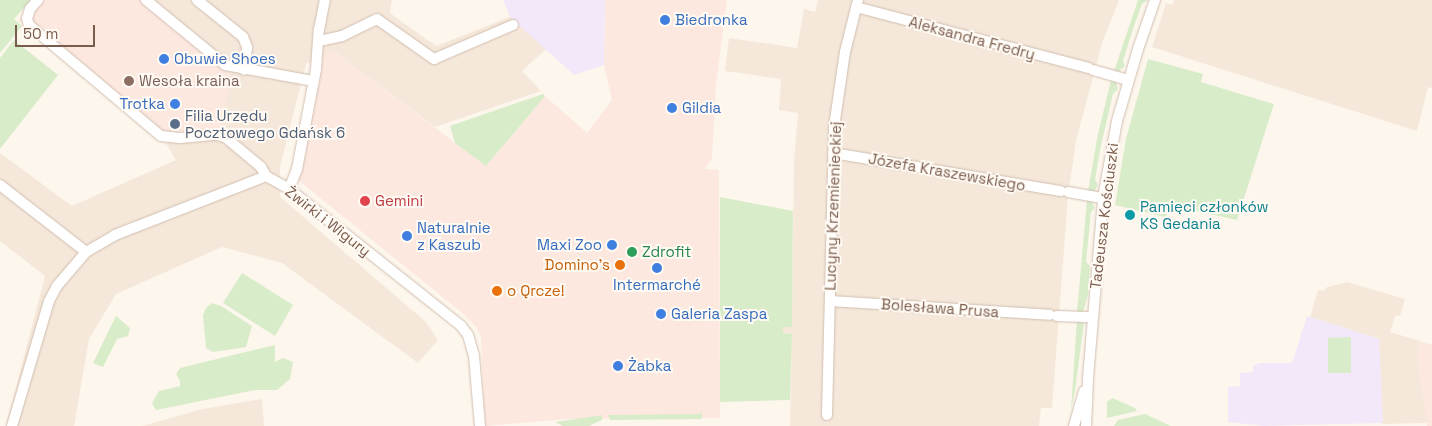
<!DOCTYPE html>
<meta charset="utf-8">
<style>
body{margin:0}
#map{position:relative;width:1432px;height:426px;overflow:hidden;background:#fdf6ec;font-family:"Space Grotesk",sans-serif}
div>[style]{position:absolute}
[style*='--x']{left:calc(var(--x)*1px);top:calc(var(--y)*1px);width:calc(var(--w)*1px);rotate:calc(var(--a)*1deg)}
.residential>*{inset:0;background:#f5e8da}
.commercial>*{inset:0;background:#fde8e0}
.education>*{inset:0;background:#f3e8fa}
.green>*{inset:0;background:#d8ecc9}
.roads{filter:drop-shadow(0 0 1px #d1beb0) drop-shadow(0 0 1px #d1beb0)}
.minor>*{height:10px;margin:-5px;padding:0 5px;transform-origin:5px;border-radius:5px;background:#fff}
.dots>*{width:14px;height:14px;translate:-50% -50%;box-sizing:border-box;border:2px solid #fffaf3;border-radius:50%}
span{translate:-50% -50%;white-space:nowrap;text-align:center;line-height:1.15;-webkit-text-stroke:4px #fffaf3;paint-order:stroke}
.shop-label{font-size:15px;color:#366cbe}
.left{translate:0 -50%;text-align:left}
.right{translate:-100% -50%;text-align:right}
.street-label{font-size:15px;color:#7a5c4d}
.education-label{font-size:15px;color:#785e54}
.service-label{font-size:15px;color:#4e5e75}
.health-label{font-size:15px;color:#be3a42}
.culture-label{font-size:15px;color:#0d838f}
.leisure-label{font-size:15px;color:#27864d}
.food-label{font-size:15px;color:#c56008}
.scale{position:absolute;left:15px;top:25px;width:80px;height:22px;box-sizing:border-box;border:2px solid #7a5c4d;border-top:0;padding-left:6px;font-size:15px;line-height:18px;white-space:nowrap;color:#7a5c4d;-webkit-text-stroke:4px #fffaf3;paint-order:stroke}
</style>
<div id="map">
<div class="residential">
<i style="clip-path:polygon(150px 0,392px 0,390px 13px,436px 46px,510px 17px,546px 49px,522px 71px,541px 91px,435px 127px,333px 51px,306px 64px,280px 167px,280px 197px,426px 322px,438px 340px,418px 363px,282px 263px,222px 247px,116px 294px,89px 339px,74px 426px,6px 426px,45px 276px,0 241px,0 153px,72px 206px,176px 160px,166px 143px,218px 138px)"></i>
<i style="clip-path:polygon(818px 0,1119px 0,1102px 43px,1076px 141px,1068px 196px,1052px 408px,1041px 408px,1039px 426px,790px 426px,792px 334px,783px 333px,783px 327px,792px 327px,794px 162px,798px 113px,779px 110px,781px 79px,725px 71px,729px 38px,797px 48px,804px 9px,815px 12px)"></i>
<i style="clip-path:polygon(1174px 0,1432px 0,1432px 88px,1428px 87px,1417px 131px,1152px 47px,1166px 3px,1172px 5px)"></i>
<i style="clip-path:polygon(1347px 282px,1405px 299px,1400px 316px,1396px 315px,1390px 332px,1420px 341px,1417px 351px,1427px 423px,1382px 424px,1379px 339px,1310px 317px,1318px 290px,1323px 291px,1327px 287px)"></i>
<i style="clip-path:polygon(262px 399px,264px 426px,142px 426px,202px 409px)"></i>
</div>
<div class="commercial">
<i style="clip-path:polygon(36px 0,150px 0,232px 68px,218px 138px,166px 143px,161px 136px,19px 20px)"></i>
<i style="clip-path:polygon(605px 0,727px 0,716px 85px,712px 159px,705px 169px,719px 170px,720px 418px,569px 419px,485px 426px,481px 337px,477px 328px,461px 312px,298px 180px,321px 57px,333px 51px,486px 166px,545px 96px,587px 133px,612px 100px,604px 65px)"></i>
<i style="clip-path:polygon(1420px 341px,1432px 345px,1432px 426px,1427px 426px,1417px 351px)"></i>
</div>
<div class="education">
<i style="clip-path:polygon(503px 0,605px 0,604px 65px,574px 75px,510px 17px)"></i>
<i style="clip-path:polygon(1307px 316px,1379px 339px,1383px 423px,1265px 426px,1228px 422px,1228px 387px,1240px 386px,1240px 373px,1253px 372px,1253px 366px,1259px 363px,1292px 363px)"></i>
</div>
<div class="green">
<i style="clip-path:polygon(0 0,31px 0,14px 19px,22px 26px,0 53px)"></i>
<i style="clip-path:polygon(1138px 0,1148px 0,1142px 4px,1134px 26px,1123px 61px,1125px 66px,1118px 72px,1114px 71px)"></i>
<i style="clip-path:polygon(14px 40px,58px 75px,0 149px,0 58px)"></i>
<i style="clip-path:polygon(1148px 59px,1203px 74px,1201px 82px,1274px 104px,1237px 220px,1174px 206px,1165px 217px,1115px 205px,1126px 139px)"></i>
<i style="clip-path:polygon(1111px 80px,1116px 82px,1118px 89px,1113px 94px,1100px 150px,1095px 180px,1098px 184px,1095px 191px,1088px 191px,1098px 134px)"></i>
<i style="clip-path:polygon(543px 94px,545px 96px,486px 166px,455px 143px,450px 126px)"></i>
<i style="clip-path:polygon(720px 197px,793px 211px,792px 327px,783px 327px,783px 333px,792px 334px,790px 400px,720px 402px)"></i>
<i style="clip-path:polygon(1087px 200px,1092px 202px,1095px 208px,1091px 212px,1086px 262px,1090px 266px,1088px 295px,1083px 312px,1077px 313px)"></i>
<i style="clip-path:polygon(242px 273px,293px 305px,275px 336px,223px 303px)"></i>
<i style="clip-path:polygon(212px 303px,221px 306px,252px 326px,246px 347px,213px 352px,206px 348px,203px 315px,206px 308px)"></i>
<i style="clip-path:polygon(116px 316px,130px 328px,128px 336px,117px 339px,103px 367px,93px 363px)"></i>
<i style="clip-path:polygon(1077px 320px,1084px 323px,1075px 390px,1071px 410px)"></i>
<i style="clip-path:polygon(1351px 337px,1351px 373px,1328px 373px,1328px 338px)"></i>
<i style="clip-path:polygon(275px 345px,275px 362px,283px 358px,293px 362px,290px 379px,277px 390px,255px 390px,156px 410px,152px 403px,159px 391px,180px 386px,180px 381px,176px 374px,180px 368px)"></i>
<i style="clip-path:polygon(1112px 398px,1135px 408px,1137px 411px,1107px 418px,1107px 402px)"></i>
<i style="clip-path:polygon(702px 408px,702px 419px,610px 420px,608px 415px,701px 414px)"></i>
<i style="clip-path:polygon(1145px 414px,1171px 426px,1114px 426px,1118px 420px)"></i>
<i style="clip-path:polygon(602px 415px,602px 420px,589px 426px,563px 426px,555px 422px)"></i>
</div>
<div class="roads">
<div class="minor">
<i style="--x:38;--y:0;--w:12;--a:132"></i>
<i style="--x:30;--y:9;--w:10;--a:107"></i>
<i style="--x:27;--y:19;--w:6;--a:72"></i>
<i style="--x:29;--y:25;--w:172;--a:40.1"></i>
<i style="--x:161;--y:136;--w:19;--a:6"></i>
<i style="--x:180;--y:138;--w:36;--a:-5"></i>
<i style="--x:216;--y:135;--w:9;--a:13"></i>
<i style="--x:225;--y:137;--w:47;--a:39.8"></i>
<i style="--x:261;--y:167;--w:10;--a:61"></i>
<i style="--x:146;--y:0;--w:102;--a:39.4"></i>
<i style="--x:225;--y:65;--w:89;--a:10.3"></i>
<i style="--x:197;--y:0;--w:59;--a:38.8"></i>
<i style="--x:243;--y:37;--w:11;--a:68"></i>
<i style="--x:247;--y:47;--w:23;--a:97"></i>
<i style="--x:856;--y:7;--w:240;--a:14.7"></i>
<i style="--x:319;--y:41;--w:24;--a:-12"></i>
<i style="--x:342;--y:36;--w:39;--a:-26"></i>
<i style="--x:377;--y:19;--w:70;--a:35.1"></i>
<i style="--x:434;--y:59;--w:86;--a:-23.3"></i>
<i style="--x:1093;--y:70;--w:36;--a:16"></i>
<i style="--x:833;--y:153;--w:231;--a:9.5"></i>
<i style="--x:0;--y:185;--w:109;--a:37.9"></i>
<i style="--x:289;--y:189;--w:22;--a:-68"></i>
<i style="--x:297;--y:169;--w:102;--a:-79.2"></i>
<i style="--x:316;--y:69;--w:39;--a:-86"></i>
<i style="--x:319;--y:30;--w:31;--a:-79"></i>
<i style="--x:1068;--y:192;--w:36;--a:10"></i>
<i style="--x:830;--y:301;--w:220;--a:3.6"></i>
<i style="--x:1057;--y:316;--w:35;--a:2"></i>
<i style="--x:827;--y:415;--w:288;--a:-88.6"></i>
<i style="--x:834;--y:127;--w:76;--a:-81.7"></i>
<i style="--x:845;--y:52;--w:54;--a:-76"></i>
<i style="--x:12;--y:426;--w:130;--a:-73.5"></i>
<i style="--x:49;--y:301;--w:17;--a:-62"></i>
<i style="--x:57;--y:286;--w:45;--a:-49.5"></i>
<i style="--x:86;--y:252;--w:34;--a:-30"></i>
<i style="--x:115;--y:235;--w:162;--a:-21.3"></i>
<i style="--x:266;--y:176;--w:26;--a:29"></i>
<i style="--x:289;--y:189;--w:220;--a:38.5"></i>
<i style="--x:461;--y:326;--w:11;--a:52"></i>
<i style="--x:468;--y:335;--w:22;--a:74"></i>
<i style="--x:474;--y:356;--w:70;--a:85.1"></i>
<i style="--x:1074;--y:426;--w:36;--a:-74"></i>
<i style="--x:1086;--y:426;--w:48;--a:-87.6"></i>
<i style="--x:1088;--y:378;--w:181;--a:-85.2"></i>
<i style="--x:1103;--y:198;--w:78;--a:-79.7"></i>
<i style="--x:1117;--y:121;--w:75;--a:-73.7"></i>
<i style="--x:1138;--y:49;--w:52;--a:-70.9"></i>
</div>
</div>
<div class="dots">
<i style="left:665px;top:20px;background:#3f7fe0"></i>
<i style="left:164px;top:59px;background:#3f7fe0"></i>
<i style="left:129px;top:81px;background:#8d6e63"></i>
<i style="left:175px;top:104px;background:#3f7fe0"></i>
<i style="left:672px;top:108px;background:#3f7fe0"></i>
<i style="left:175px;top:124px;background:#5c6f8a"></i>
<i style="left:365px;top:201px;background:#e0444e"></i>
<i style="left:1130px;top:215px;background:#0f9aa8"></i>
<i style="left:407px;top:236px;background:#3f7fe0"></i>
<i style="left:612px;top:245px;background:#3f7fe0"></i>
<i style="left:632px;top:252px;background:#2e9e5b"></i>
<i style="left:620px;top:265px;background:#e8710a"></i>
<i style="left:657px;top:268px;background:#3f7fe0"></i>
<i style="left:497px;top:291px;background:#e8710a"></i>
<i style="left:661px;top:314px;background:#3f7fe0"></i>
<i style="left:618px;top:366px;background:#3f7fe0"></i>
</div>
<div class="shop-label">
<span class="left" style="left:675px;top:20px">Biedronka</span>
<span class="left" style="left:174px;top:59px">Obuwie Shoes</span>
<span class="right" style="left:165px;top:104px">Trotka</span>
<span class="left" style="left:682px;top:108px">Gildia</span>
<span class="left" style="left:417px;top:236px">Naturalnie<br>z Kaszub</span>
<span class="right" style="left:602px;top:245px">Maxi Zoo</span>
<span style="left:657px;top:285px">Intermarché</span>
<span class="left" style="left:671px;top:314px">Galeria Zaspa</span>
<span class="left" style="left:628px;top:366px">Żabka</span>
</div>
<div class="street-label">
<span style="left:972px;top:38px;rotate:15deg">Aleksandra Fredry</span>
<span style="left:947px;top:172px;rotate:10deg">Józefa Kraszewskiego</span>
<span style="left:833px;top:206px;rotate:-88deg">Lucyny Krzemienieckiej</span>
<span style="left:1104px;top:216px;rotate:-83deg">Tadeusza Kościuszki</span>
<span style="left:328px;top:221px;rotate:38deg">Żwirki i Wigury</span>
<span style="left:940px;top:308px;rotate:4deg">Bolesława Prusa</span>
</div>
<div class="education-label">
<span class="left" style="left:139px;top:81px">Wesoła kraina</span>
</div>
<div class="service-label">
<span class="left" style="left:185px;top:124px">Filia Urzędu<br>Pocztowego Gdańsk 6</span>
</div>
<div class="health-label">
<span class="left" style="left:375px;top:201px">Gemini</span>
</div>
<div class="culture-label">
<span class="left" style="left:1140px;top:215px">Pamięci członków<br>KS Gedania</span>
</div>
<div class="leisure-label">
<span class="left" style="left:642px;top:252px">Zdrofit</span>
</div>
<div class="food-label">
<span class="right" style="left:610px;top:265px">Domino's</span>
<span class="left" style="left:507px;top:291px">o Qrcze!</span>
</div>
<div class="scale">50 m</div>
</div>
